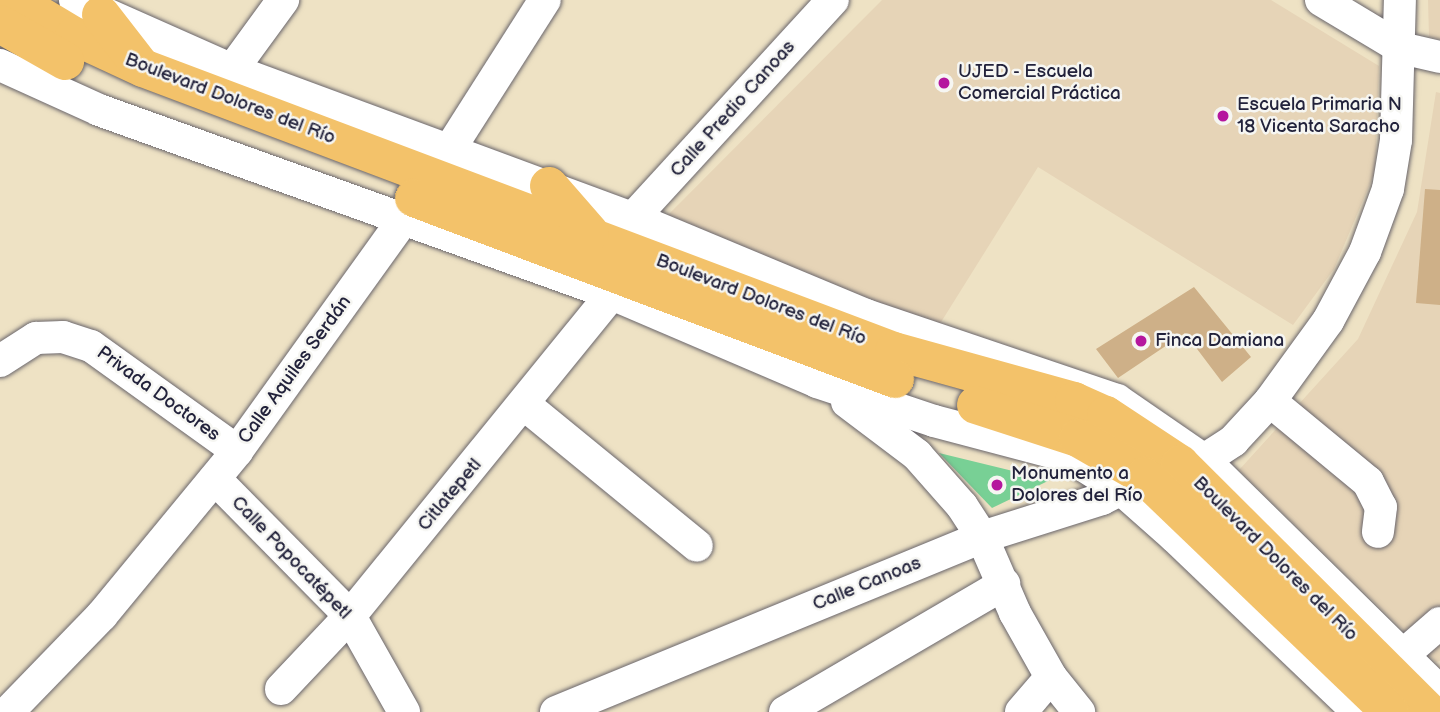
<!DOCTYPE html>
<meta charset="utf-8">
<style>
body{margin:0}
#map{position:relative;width:1440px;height:712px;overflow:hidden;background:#eee2c4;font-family:"Balsamiq Sans",sans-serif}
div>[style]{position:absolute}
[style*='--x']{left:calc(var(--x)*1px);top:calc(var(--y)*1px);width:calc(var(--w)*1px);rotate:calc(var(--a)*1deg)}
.built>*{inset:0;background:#e6d4b7}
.green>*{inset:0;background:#78d095}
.building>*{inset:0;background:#ceb088}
.roads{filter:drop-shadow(0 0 2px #69656b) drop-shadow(0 0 2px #69656b)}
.minor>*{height:32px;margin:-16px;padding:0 16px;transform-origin:16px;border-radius:16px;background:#fff}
.major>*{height:38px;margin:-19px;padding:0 19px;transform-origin:19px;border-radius:19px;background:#f3c26a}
.dots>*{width:19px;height:19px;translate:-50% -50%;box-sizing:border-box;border:4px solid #f6f6f2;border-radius:50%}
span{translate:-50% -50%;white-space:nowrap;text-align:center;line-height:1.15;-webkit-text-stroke:5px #f6f6f2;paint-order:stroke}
.poi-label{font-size:19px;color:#22223b}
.left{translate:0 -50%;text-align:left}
.street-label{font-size:19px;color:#22223b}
</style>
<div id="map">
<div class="built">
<i style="clip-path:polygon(882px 0,1271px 0,1379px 66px,1375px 172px,1334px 269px,1293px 325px,1038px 167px,938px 327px,667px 216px)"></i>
<i style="clip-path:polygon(1428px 0,1440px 0,1440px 39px,1429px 37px)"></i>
<i style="clip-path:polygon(1436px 92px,1440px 93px,1440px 661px,1436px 662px,1239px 470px,1358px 339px,1417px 212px)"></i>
</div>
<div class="green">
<i style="clip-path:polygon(939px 453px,1050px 480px,992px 508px)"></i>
</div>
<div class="building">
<i style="clip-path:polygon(1425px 189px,1440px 190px,1440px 305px,1416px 303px)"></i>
<i style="clip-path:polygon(1194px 287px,1251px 357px,1222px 382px,1185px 333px,1118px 378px,1096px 349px)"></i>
</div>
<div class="roads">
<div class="minor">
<i style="--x:75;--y:0;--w:172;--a:24"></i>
<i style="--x:232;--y:70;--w:427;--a:20.3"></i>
<i style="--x:633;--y:218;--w:252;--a:22.6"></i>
<i style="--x:866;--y:315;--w:265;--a:18.7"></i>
<i style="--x:1117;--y:400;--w:106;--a:34.6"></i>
<i style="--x:1204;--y:460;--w:331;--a:44.5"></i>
<i style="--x:1321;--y:0;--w:93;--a:31"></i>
<i style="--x:1401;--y:48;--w:40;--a:13"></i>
<i style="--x:0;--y:65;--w:109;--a:24.4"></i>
<i style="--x:99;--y:110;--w:545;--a:19.73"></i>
<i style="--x:612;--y:294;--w:223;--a:23.2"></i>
<i style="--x:817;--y:382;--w:123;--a:18.4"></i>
<i style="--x:934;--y:421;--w:141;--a:14.8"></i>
<i style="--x:1070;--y:457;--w:62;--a:32.4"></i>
<i style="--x:1122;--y:490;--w:71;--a:41.6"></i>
<i style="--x:1175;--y:537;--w:253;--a:43.7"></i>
<i style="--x:232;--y:70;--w:87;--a:-53.9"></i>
<i style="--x:633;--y:218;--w:296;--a:-47.5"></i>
<i style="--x:0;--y:361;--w:43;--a:-32.6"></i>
<i style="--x:36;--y:338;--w:27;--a:-2"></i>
<i style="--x:63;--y:337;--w:29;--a:18"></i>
<i style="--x:91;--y:346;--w:180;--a:35.7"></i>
<i style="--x:1270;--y:401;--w:127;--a:39.6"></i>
<i style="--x:1368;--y:482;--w:28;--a:63"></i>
<i style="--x:1381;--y:507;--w:25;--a:97"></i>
<i style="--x:847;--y:402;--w:88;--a:37.1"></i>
<i style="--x:917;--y:455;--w:68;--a:48.6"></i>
<i style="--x:962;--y:506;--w:37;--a:57"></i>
<i style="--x:982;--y:537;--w:83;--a:66.5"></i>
<i style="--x:1015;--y:613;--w:73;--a:60.6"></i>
<i style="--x:1051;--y:677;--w:45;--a:51.3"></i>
<i style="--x:525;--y:405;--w:222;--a:39.3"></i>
<i style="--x:1185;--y:463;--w:19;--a:-9"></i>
<i style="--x:1204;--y:460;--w:35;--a:-33"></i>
<i style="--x:1233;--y:441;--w:54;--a:-47.2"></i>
<i style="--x:1270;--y:401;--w:99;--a:-54.1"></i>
<i style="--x:1328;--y:321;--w:78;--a:-61.8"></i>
<i style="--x:1365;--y:252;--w:67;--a:-69.9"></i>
<i style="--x:1388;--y:189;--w:50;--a:-80.7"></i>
<i style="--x:1396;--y:140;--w:140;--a:-88.4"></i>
<i style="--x:215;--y:479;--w:192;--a:45.4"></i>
<i style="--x:350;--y:616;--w:110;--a:60.6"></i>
<i style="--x:1403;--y:655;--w:49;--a:-40.9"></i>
<i style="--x:281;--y:689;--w:100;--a:-46.6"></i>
<i style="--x:350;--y:616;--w:415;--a:-50.9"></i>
<i style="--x:8;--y:712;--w:135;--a:-45.9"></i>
<i style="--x:102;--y:615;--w:212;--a:-50.5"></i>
<i style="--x:237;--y:451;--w:310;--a:-54.3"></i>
<i style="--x:418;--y:199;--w:236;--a:-57.5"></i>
<i style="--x:556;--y:712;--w:461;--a:-22.3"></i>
<i style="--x:982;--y:537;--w:126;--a:-17.6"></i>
<i style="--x:1102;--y:499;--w:39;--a:-27"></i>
<i style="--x:785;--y:712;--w:254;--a:-30.3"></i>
<i style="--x:1021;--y:712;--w:46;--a:-49.4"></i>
</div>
<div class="major">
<i style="--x:14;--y:0;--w:70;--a:31"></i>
<i style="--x:74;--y:36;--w:76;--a:24.9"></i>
<i style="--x:143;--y:68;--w:803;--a:20.65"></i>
<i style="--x:894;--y:351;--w:187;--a:15.5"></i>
<i style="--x:1074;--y:401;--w:35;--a:24"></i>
<i style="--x:1106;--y:415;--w:89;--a:33.5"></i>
<i style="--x:1180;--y:464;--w:351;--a:44.9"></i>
<i style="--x:101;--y:15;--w:62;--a:52.2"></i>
<i style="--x:0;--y:24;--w:75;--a:29.6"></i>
<i style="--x:549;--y:186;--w:62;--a:48.9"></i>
<i style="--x:414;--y:198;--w:514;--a:20.62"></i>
<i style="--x:976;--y:405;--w:107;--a:17.9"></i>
<i style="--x:1078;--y:438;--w:76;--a:29.9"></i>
<i style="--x:1144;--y:476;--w:341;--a:43.8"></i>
</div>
</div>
<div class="dots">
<i style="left:944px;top:83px;background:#b5179e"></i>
<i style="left:1223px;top:116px;background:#b5179e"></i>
<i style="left:1141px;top:341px;background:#b5179e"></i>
<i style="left:997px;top:485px;background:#b5179e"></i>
</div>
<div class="poi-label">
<span class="left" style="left:958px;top:83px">UJED - Escuela<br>Comercial Práctica</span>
<span class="left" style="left:1237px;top:116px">Escuela Primaria N<br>18 Vicenta Saracho</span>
<span class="left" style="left:1155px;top:341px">Finca Damiana</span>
<span class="left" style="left:1011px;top:485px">Monumento a<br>Dolores del Río</span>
</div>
<div class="street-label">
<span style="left:230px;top:99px;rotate:21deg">Boulevard Dolores del Río</span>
<span style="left:733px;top:109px;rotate:-48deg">Calle Predio Canoas</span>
<span style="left:761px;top:300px;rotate:21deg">Boulevard Dolores del Río</span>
<span style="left:295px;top:370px;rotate:-54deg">Calle Aquiles Serdán</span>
<span style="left:158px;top:394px;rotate:36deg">Privada Doctores</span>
<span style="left:450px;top:495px;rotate:-50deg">Citlatepetl</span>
<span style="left:291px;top:558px;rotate:46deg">Calle Popocatépetl</span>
<span style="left:1275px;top:559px;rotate:45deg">Boulevard Dolores del Río</span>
<span style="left:867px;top:584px;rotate:-22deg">Calle Canoas</span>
</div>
</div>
